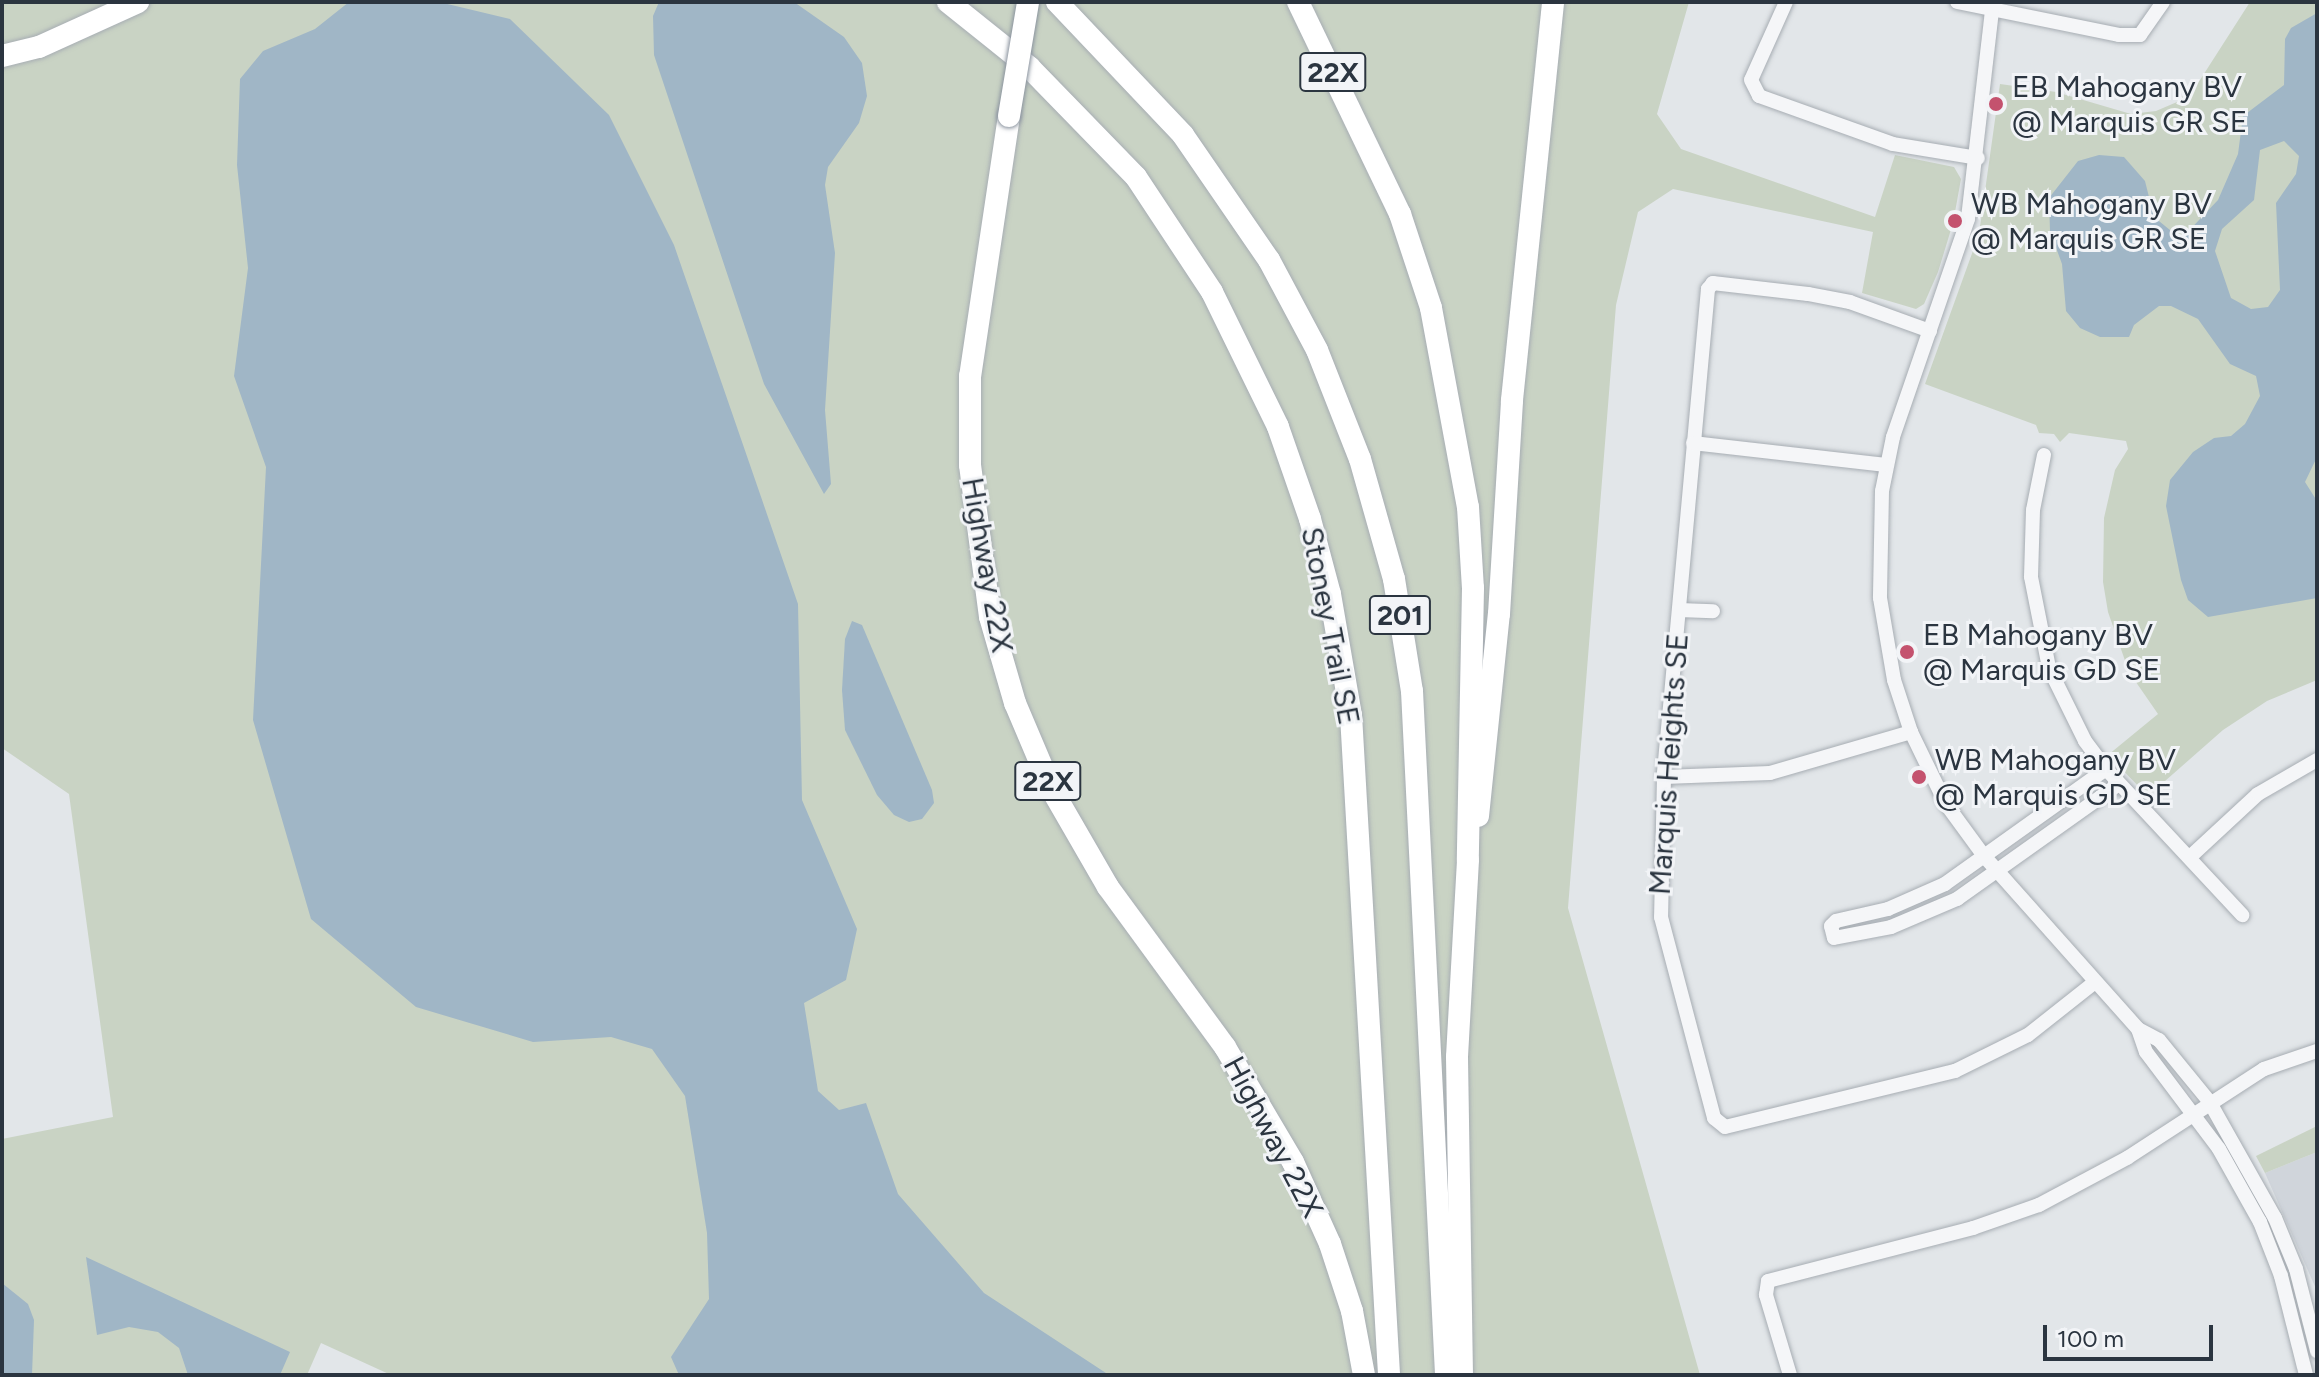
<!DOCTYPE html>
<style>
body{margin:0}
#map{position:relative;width:2319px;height:1377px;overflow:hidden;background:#e2e6e9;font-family:Figtree,sans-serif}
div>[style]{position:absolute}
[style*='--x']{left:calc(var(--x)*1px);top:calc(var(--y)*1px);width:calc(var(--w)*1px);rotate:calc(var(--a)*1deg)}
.built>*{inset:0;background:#d0d5db}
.green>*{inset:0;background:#c9d3c4}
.water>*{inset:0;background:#a0b6c6}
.roads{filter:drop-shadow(0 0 2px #a7adb3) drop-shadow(0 0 2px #a7adb3)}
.minor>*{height:14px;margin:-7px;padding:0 7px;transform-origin:7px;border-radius:7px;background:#f5f6f8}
.highway>*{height:22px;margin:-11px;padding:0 11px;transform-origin:11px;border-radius:11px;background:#fff}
.bridges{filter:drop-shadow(0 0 2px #8b949f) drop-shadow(0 0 2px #8b949f)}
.highway-bridge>*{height:22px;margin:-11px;padding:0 11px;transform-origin:11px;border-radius:11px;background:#fff}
.dots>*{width:22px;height:22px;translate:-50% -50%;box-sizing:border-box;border:4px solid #f2f4f7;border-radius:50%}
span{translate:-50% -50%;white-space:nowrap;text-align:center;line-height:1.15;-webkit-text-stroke:6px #f2f4f7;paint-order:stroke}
.shield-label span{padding:2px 6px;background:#f2f4f7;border:2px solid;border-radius:6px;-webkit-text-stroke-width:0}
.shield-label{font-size:28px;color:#2b3540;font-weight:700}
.poi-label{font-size:30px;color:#2b3540}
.left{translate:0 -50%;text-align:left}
.street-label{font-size:30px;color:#2b3540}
.frame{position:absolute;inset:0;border:4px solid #2b3540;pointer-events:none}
.scale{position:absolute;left:2043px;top:1325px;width:170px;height:36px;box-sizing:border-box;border:4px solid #2b3540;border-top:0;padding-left:10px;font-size:24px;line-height:28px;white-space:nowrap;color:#2b3540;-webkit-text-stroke:6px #f2f4f7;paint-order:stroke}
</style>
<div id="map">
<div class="built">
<i style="clip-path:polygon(2317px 1152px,2317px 1291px,2265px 1173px)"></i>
</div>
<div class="green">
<i style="clip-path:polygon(2px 2px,1689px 2px,1657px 114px,1681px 149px,1875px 217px,1895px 155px,1954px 167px,1961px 179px,1953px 223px,1938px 272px,1924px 304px,1916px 309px,1862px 293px,1873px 232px,1673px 189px,1638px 212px,1616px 305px,1568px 908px,1700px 1375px,391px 1375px,321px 1343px,307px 1375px,2px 1375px,2px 1139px,113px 1117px,69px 794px,2px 748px)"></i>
<i style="clip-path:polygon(2250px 2px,2317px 2px,2317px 680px,2267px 701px,2223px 730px,2148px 796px,2108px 755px,2158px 714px,2129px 672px,2108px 612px,2103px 582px,2104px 518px,2115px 470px,2128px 449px,2126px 441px,2069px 433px,2060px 442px,2054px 434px,2039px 433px,2036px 425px,1925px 384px,1979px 234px,2000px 84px,2056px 92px,2131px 114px,2156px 111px,2177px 102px,2200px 80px)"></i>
<i style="clip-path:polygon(2317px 1126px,2317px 1152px,2265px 1173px,2256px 1156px)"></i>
</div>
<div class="water">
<i style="clip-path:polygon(349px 2px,439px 2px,510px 19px,609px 115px,674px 245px,798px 604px,802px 800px,857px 929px,846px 980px,804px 1003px,818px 1091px,839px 1110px,866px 1103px,898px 1194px,984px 1293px,1109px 1375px,679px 1375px,671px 1357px,709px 1299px,707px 1233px,685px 1096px,652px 1049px,611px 1037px,533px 1042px,416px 1007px,311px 919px,253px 720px,266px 467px,234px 376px,248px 268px,237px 165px,240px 79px,263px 51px,315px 29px)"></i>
<i style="clip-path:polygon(659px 2px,794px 2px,844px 37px,862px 63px,867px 96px,859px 123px,828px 167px,825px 185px,835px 253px,825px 410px,831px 484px,824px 494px,764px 384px,654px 55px,653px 16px)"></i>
<i style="clip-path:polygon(evenodd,2317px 13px,2317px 457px,2305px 482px,2317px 501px,2317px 598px,2208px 617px,2188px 600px,2181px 580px,2166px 506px,2170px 480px,2193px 452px,2214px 438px,2231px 436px,2245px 424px,2260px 396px,2256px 376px,2230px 364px,2198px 319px,2171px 306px,2159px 306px,2134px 325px,2129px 337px,2100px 337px,2080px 328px,2066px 311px,2062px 264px,2050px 231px,2049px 198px,2078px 161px,2099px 155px,2124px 157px,2145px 181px,2154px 217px,2181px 239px,2218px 200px,2238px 154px,2243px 116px,2284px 85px,2285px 39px,2291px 28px,2317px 13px,2284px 141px,2299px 156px,2296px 174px,2276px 203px,2280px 290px,2268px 307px,2251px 309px,2231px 298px,2215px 251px,2222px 229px,2254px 200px,2260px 150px,2284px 141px)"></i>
<i style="clip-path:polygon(852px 621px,862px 625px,932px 790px,934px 803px,922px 819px,909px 822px,894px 815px,877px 795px,845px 730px,842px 690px,845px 639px)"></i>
<i style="clip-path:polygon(86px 1257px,290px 1352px,280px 1375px,188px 1375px,179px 1348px,158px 1332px,129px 1327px,97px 1335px)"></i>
<i style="clip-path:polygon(2px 1283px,28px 1304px,34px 1320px,32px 1375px,2px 1375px)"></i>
</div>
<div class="roads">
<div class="minor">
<i style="--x:1786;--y:2;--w:85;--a:114.2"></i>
<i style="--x:1751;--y:80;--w:18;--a:63"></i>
<i style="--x:1759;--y:96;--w:142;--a:19.7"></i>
<i style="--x:1893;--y:144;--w:86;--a:9.4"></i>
<i style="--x:1957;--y:2;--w:165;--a:11.5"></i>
<i style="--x:2119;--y:35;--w:21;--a:0"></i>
<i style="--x:2140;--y:35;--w:40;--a:-55.1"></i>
<i style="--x:1993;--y:2;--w:218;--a:96.6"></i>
<i style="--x:1968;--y:219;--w:231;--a:109"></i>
<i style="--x:1893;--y:437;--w:55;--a:101.5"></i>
<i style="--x:1882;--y:491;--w:107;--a:91.1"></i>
<i style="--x:1880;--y:598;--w:83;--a:80.3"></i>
<i style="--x:1894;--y:680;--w:55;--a:71.9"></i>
<i style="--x:1911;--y:732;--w:80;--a:64.1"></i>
<i style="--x:1946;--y:804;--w:64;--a:53.8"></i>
<i style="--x:1984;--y:856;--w:232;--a:48.3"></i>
<i style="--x:2138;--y:1029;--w:24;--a:28"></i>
<i style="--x:2159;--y:1040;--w:79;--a:50.7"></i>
<i style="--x:2209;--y:1101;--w:134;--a:60.6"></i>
<i style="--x:2275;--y:1218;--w:55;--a:67.6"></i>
<i style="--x:2296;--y:1269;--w:85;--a:75.6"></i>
<i style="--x:1930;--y:331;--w:85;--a:-160.1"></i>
<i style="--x:1850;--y:302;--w:43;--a:-169.2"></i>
<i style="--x:1808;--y:294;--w:96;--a:-173.4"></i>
<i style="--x:1713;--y:283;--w:8;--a:130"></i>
<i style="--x:1708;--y:289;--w:490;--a:95.2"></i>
<i style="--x:1664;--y:777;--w:140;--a:91.2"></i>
<i style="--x:1661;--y:917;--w:208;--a:75.2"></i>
<i style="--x:1714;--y:1118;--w:14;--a:39"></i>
<i style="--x:1725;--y:1127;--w:237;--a:-13.7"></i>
<i style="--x:1955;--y:1071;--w:81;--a:-26.3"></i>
<i style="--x:2028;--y:1035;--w:85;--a:-38.3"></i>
<i style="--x:1693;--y:443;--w:194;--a:6.5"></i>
<i style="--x:2044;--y:455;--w:56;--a:101.3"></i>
<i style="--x:2033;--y:510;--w:67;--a:91.7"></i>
<i style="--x:2031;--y:577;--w:93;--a:78.8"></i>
<i style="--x:2049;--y:668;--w:81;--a:63.7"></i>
<i style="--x:2085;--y:741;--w:35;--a:53"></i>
<i style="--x:2106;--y:769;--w:200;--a:47"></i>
<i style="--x:1679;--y:610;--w:34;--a:2"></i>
<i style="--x:2106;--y:769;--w:198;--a:144.5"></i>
<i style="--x:1945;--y:884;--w:62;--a:156.3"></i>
<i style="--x:1888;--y:909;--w:53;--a:167"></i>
<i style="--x:1836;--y:921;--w:7;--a:135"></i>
<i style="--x:1831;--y:926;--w:12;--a:76"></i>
<i style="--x:1834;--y:938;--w:58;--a:-10.9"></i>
<i style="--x:1891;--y:927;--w:72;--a:-23"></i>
<i style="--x:1957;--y:899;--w:199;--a:-35.4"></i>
<i style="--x:1664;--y:777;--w:106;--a:-2.2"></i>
<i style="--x:1770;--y:773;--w:147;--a:-16.2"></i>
<i style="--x:2191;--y:856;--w:91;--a:-42.8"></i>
<i style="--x:2258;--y:794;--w:68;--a:-30"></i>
<i style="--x:2138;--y:1029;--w:24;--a:71"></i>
<i style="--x:2146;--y:1052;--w:121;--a:53"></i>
<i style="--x:2219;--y:1149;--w:84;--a:60.7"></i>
<i style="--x:2260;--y:1222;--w:58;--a:68.7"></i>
<i style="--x:2281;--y:1276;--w:102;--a:75.8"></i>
<i style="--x:1790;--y:1375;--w:84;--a:-106.7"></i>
<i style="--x:1766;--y:1295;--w:14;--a:-82"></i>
<i style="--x:1768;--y:1281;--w:212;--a:-14.5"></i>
<i style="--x:1973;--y:1228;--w:70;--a:-19.2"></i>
<i style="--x:2039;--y:1205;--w:100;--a:-28.1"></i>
<i style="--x:2127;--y:1158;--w:163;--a:-33"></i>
<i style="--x:2264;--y:1069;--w:56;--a:-18.8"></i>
</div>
<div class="highway">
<i style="--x:948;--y:2;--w:104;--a:38.7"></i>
<i style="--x:1029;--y:67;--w:153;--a:45.8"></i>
<i style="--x:1136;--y:177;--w:138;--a:56.5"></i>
<i style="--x:1212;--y:292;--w:150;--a:63.9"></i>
<i style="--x:1278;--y:427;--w:97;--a:70.8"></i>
<i style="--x:1310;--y:519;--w:78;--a:75.1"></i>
<i style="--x:1330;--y:594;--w:123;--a:80.2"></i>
<i style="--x:1351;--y:715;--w:661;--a:86.7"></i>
<i style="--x:1057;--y:2;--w:183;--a:46.5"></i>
<i style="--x:1183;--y:135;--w:152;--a:55.5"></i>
<i style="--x:1269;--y:260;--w:102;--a:61.9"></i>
<i style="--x:1317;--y:350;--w:117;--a:68.5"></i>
<i style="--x:1360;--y:459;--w:125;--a:74.2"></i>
<i style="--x:1394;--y:579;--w:113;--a:80.9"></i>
<i style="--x:1412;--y:691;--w:685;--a:87.15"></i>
<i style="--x:1298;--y:2;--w:235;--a:64.3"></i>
<i style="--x:1400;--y:214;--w:99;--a:71.7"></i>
<i style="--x:1431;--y:308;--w:202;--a:79.5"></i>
<i style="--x:1468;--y:507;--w:81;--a:86.5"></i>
<i style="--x:1473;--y:588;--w:272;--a:91.1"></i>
<i style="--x:1468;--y:860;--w:197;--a:93.2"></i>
<i style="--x:1457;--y:1057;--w:318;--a:89.1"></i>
<i style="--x:2;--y:56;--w:38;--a:-14"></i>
<i style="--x:39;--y:47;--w:109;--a:-24.4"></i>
<i style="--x:1009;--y:116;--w:263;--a:98.5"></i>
<i style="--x:970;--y:376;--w:89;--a:90"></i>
<i style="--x:970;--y:465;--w:153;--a:82.5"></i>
<i style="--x:990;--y:617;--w:90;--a:73.8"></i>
<i style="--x:1015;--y:703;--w:95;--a:67"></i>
<i style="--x:1052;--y:790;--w:112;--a:60"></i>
<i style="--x:1108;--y:887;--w:198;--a:53.8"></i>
<i style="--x:1225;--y:1047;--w:134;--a:59.4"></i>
<i style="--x:1293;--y:1162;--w:90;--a:65.7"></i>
<i style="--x:1330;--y:1244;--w:71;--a:71.8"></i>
<i style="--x:1352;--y:1311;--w:65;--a:79.4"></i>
<i style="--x:1478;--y:816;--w:203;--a:-84.1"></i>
<i style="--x:1499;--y:614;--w:214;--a:-86.5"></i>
<i style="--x:1512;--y:400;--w:400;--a:-84.1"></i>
</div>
</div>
<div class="bridges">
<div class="highway-bridge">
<i style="--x:1009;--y:116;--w:116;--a:-80.5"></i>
</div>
</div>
<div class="dots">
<i style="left:1996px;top:104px;background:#c4526e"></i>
<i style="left:1955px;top:221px;background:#c4526e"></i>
<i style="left:1907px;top:652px;background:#c4526e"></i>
<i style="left:1919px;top:777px;background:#c4526e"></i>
</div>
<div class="shield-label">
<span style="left:1333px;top:72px">22X</span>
<span style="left:1400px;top:615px">201</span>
<span style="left:1048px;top:781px">22X</span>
</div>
<div class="poi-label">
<span class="left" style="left:2012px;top:104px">EB Mahogany BV<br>@ Marquis GR SE</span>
<span class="left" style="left:1971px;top:221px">WB Mahogany BV<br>@ Marquis GR SE</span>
<span class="left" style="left:1923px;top:652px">EB Mahogany BV<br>@ Marquis GD SE</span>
<span class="left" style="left:1935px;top:777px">WB Mahogany BV<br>@ Marquis GD SE</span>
</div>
<div class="street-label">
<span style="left:987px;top:565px;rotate:80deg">Highway 22X</span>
<span style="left:1330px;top:626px;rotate:79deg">Stoney Trail SE</span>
<span style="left:1669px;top:764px;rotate:-86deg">Marquis Heights SE</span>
<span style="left:1273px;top:1137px;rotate:62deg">Highway 22X</span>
</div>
<div class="frame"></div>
<div class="scale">100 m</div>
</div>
